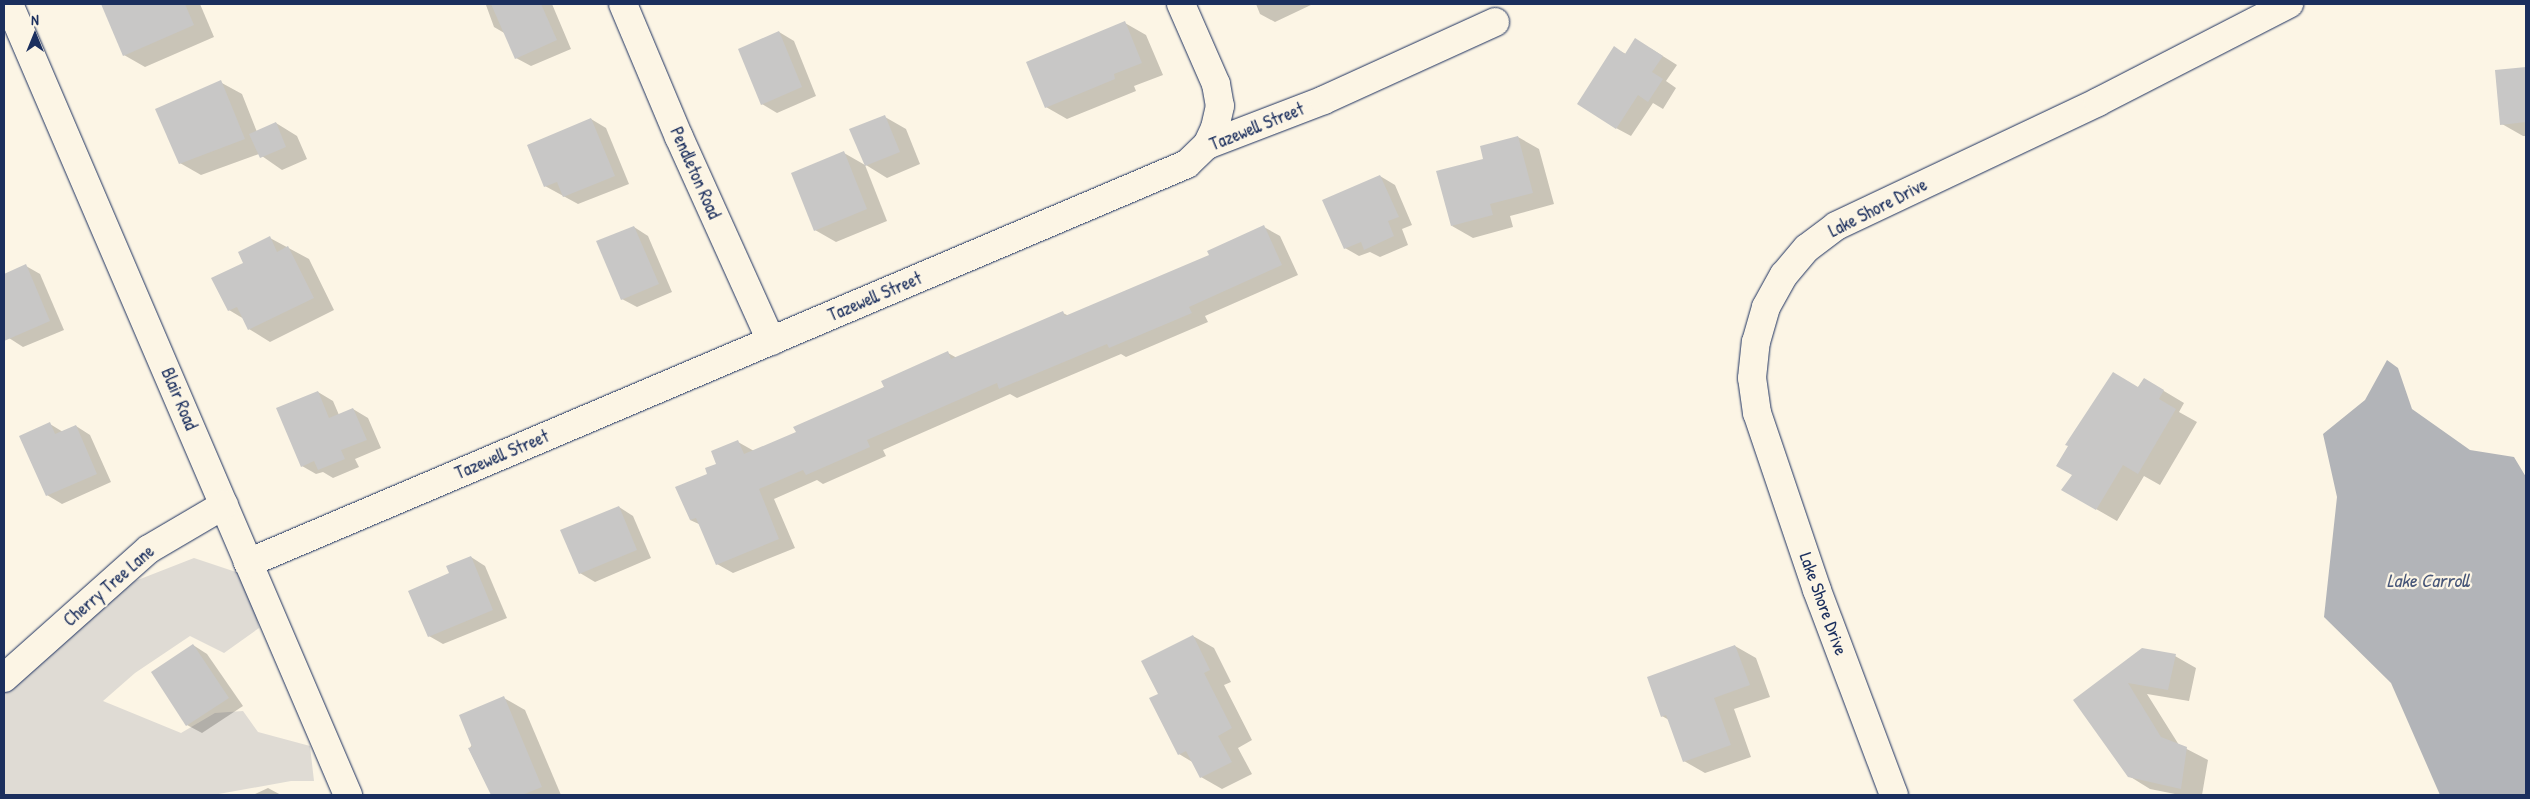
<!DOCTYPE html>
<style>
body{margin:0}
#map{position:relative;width:2530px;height:799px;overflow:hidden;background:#fcf5e5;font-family:"Patrick Hand",sans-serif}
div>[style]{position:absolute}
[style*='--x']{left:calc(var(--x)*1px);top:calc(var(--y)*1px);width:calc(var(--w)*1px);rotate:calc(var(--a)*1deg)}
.green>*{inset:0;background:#dfdbd4}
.water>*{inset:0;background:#b2b4b8}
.shadow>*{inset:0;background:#0003}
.building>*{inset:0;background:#c8c7c6}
.roads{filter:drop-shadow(0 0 1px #1b2f5e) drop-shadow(0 0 1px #1b2f5e)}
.minor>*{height:28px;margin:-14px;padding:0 14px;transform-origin:14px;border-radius:14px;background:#fcf5e5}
span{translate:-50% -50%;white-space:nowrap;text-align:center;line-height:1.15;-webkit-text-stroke:4.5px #fcf5e5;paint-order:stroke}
.street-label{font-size:18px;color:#1b2f5e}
.water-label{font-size:19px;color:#485779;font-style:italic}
.frame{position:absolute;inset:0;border:5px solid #1b2f5e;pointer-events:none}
.north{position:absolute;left:10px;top:10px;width:50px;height:50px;-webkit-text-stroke:4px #fcf5e5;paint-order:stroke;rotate:0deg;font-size:14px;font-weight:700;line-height:20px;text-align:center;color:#1b2f5e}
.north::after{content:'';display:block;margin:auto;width:18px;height:22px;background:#1b2f5e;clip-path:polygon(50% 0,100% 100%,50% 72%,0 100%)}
</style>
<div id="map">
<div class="green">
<i style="clip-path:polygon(194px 558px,248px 576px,259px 628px,224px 653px,190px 636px,135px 673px,103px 701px,181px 733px,215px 713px,243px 711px,258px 732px,310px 746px,314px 781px,291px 781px,213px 795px,4px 795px,4px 686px,130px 583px)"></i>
</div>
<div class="water">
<i style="clip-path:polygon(2387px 360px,2398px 368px,2412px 409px,2470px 450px,2514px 457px,2526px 477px,2526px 795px,2440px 795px,2391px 683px,2324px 617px,2337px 497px,2323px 434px,2365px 400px)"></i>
</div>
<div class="shadow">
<i style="clip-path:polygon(103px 4px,200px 4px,214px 37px,145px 67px,124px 55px)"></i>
<i style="clip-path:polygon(552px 4px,571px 49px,531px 66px,516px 58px,506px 34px,494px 27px,486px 5px)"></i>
<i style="clip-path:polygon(1256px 4px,1313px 4px,1275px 22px,1260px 14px)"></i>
<i style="clip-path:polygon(1125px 23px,1146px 35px,1163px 75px,1134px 86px,1136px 91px,1067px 119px,1046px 107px)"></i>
<i style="clip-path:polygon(779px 32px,794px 41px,816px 96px,777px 113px,762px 104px)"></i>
<i style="clip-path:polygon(1614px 48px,1626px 54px,1650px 48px,1677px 65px,1666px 81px,1676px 88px,1663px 109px,1653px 103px,1631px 136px,1616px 128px)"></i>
<i style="clip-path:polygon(2526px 69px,2526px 136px,2523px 136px,2502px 124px,2496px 72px)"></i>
<i style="clip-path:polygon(220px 82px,242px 94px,257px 132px,276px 123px,297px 136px,307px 159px,282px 170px,259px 154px,201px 175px,180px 163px)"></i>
<i style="clip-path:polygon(885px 117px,906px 129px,920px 164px,887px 178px,866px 165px)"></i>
<i style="clip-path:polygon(591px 119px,606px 128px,629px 184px,578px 204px,545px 186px)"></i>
<i style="clip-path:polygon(1518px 137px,1539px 149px,1554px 204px,1510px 216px,1513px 227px,1473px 238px,1452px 226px,1484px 160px)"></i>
<i style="clip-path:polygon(844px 153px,865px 165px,887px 221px,836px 242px,815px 230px)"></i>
<i style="clip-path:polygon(1380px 176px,1395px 185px,1412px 225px,1402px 229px,1408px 245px,1380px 257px,1370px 252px,1359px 256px,1345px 248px)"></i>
<i style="clip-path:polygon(634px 227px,648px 236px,672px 292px,637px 307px,622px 299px)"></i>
<i style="clip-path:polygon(1264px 227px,1280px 236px,1298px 275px,1205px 316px,1208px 322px,1126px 357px,1121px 354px,1017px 398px,1010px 394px,883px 450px,886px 456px,823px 484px,817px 480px,774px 499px,795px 548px,733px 573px,717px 564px,701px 525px,690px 520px,709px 474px,738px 442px,754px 451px,798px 433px,948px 353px,957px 358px,1063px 313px,1069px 316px,1211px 255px)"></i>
<i style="clip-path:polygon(270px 238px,309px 259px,334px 310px,270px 342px,249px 329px,244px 319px,229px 310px,245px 264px)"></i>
<i style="clip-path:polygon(26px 266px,40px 274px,64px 330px,23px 347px,9px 338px,4px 326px,4px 275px)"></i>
<i style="clip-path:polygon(2144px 379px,2184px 403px,2179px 412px,2197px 422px,2160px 485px,2144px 476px,2117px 521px,2063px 490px)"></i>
<i style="clip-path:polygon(318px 392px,333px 401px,339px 415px,353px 409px,368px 418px,381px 448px,355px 459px,359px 467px,333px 478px,323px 472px,316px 474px,302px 466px)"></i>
<i style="clip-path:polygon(50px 424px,63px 432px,76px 426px,90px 435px,111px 482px,62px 504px,47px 495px)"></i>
<i style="clip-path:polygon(619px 507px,633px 516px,651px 558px,595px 582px,580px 573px)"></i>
<i style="clip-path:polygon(471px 557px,485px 566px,507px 618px,443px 644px,429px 636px,451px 574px)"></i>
<i style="clip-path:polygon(1193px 636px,1214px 648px,1231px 682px,1224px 685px,1252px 740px,1238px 748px,1252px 774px,1222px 789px,1201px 777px,1194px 763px,1179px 754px,1160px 694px)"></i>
<i style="clip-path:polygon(193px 645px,207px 654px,243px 706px,202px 733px,187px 725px)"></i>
<i style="clip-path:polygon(1735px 646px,1756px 658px,1770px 697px,1734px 709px,1751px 757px,1705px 773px,1684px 761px,1669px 720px,1662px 716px)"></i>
<i style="clip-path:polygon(2175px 656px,2196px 668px,2189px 701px,2147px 694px,2179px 745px,2208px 760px,2202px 795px,2180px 795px,2150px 789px,2129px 776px,2075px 700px)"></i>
<i style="clip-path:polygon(504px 698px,525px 710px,561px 795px,492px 795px,469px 749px)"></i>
<i style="clip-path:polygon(268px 788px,281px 795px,253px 795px)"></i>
</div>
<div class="building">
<i style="clip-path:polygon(101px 4px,185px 4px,194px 25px,123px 56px)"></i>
<i style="clip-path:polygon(491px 4px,541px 4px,557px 40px,515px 59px)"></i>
<i style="clip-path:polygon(1125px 21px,1142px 63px,1114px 74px,1115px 79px,1045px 108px,1026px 62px)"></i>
<i style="clip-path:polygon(779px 31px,802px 87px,761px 105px,738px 49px)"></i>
<i style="clip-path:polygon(1635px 38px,1663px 56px,1652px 72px,1663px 79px,1648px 102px,1638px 95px,1616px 129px,1577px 104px,1614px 46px,1625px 54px)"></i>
<i style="clip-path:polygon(2526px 67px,2526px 122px,2500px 125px,2495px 70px)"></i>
<i style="clip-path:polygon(221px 80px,245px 139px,179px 164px,155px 109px)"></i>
<i style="clip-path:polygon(885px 115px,900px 152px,865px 166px,849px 129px)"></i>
<i style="clip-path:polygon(591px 118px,615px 176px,563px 197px,557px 182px,544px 187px,527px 145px)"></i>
<i style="clip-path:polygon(276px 122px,286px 147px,260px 158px,249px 134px)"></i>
<i style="clip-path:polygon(1518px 136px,1533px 193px,1490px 204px,1493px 215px,1451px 226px,1436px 171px,1483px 159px,1480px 146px)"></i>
<i style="clip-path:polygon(844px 151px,867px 209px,814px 231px,791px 173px)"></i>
<i style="clip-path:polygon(1380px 175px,1399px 217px,1388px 221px,1394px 236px,1364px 250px,1361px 242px,1344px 249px,1322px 200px)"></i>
<i style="clip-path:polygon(1264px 225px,1282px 265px,1189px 307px,1192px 313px,1109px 348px,1107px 344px,999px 389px,997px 383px,867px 440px,870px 447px,806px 475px,803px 470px,759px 489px,779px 539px,716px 565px,696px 518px,690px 520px,675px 487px,707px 474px,705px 468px,716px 464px,711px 451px,738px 440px,744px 454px,796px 432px,793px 427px,884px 387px,881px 381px,948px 351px,951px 359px,1063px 311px,1065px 316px,1209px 255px,1207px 251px)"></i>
<i style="clip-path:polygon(634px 226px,659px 284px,621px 300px,596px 241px)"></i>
<i style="clip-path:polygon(270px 236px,277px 252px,288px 246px,314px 298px,248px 330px,237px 307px,228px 311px,211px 278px,243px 263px,238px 252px)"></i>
<i style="clip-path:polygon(26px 264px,50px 321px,4px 341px,4px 274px)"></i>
<i style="clip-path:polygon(2113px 372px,2138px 387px,2144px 378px,2164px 390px,2159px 399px,2176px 409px,2138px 474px,2123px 465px,2096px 510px,2061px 490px,2072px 475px,2056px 466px,2068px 446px,2065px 445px)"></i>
<i style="clip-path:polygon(318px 391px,329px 418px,353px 408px,367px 440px,341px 450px,345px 459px,318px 470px,314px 461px,301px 467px,276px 408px)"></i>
<i style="clip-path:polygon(50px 422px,55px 434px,76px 425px,97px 474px,46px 496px,19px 436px)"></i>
<i style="clip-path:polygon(619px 506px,637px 550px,579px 574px,560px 530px)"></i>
<i style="clip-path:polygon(471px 556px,493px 610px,428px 637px,408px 591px,449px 573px,446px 566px)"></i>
<i style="clip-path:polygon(1193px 635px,1210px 670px,1204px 673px,1232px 728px,1218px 736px,1232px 762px,1200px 778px,1186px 751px,1178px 755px,1149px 698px,1158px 694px,1141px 661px)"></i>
<i style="clip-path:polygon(193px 644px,229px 698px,186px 726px,151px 672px)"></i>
<i style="clip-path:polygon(1735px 645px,1750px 685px,1714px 698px,1731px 745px,1683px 762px,1666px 715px,1661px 717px,1647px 677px)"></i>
<i style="clip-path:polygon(2142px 648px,2176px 654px,2168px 690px,2128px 683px,2161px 737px,2187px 747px,2181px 789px,2128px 777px,2073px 700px)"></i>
<i style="clip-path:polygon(504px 696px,542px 787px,522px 795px,491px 795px,468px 748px,472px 747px,459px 715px)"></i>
</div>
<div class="roads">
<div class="minor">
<i style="--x:9;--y:4;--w:861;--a:66.8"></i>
<i style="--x:623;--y:4;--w:144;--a:67.2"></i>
<i style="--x:679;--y:137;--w:224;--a:65.7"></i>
<i style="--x:1181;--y:4;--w:87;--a:66.4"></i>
<i style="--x:1216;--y:84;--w:22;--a:80"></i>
<i style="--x:1220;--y:106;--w:23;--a:103"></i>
<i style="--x:1215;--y:128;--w:19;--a:115"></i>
<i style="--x:248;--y:563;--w:1020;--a:-23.02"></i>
<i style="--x:1187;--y:164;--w:28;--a:-44"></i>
<i style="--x:1207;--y:145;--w:125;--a:-21"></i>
<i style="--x:1324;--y:100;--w:188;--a:-24.5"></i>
<i style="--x:4;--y:678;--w:194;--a:-41.7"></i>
<i style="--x:149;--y:549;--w:87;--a:-30.4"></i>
<i style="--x:1894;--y:795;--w:219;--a:-110.6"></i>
<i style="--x:1817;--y:590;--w:187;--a:-108.7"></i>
<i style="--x:1757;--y:413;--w:35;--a:-98"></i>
<i style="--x:1752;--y:378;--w:36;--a:-84"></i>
<i style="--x:1756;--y:342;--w:36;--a:-74"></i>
<i style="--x:1766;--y:307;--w:37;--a:-61"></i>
<i style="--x:1784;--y:275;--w:35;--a:-50"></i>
<i style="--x:1807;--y:248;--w:36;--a:-37"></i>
<i style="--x:1836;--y:226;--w:290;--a:-25.3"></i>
<i style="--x:2098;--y:102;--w:215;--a:-27.2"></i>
</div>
</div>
<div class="street-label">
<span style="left:1257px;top:127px;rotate:-22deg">Tazewell Street</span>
<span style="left:695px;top:173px;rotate:66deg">Pendleton Road</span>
<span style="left:1878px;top:208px;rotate:-27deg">Lake Shore Drive</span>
<span style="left:875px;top:297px;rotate:-23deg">Tazewell Street</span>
<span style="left:179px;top:399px;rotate:67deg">Blair Road</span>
<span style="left:502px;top:455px;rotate:-23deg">Tazewell Street</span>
<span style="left:109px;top:586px;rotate:-41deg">Cherry Tree Lane</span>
<span style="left:1823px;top:604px;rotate:70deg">Lake Shore Drive</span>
</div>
<div class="water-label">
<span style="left:2428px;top:581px">Lake Carroll</span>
</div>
<div class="frame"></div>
<div class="north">N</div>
</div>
